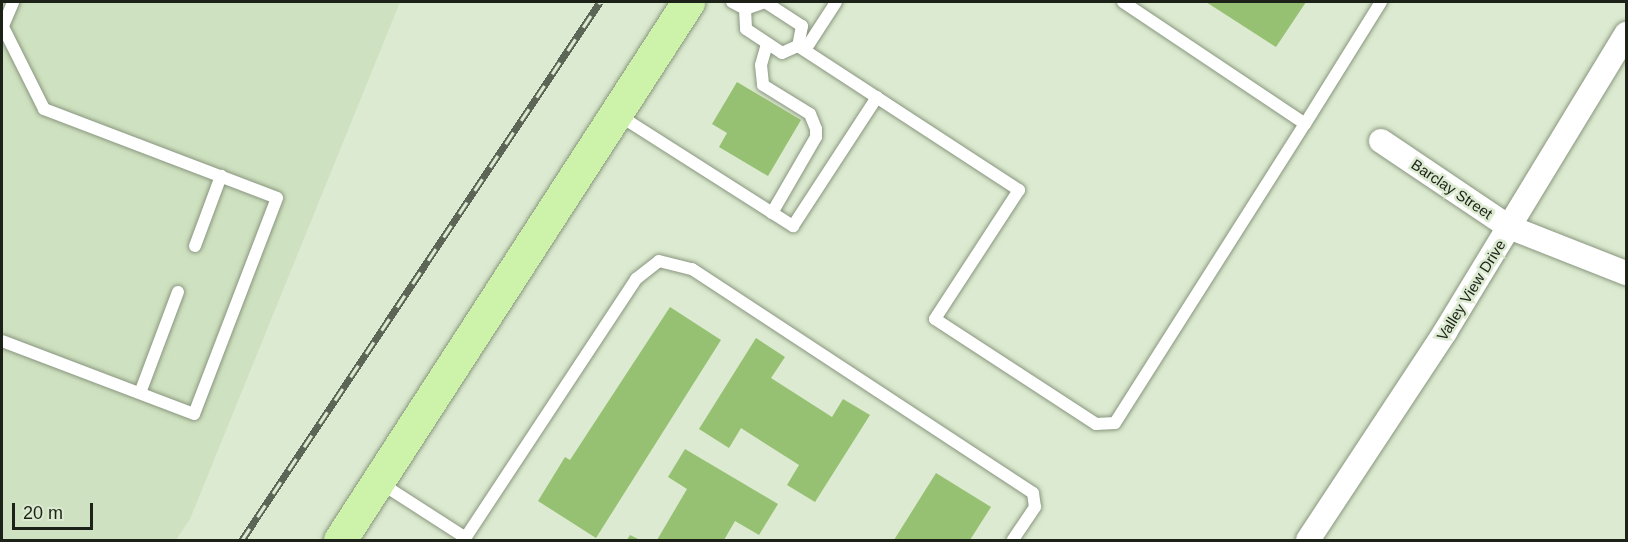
<!DOCTYPE html>
<style>
body{margin:0}
#map{position:relative;width:1628px;height:542px;overflow:hidden;background:#dbead0;font-family:Arial,sans-serif}
div>[style]{position:absolute}
[style*='--x']{left:calc(var(--x)*1px);top:calc(var(--y)*1px);width:calc(var(--w)*1px);rotate:calc(var(--a)*1deg)}
.built>*{inset:0;background:#cee1c0}
.building>*{inset:0;background:#97c172}
.roads{filter:drop-shadow(0 0 2px #89967e) drop-shadow(0 0 2px #89967e)}
.service>*{height:12px;margin:-6px;padding:0 6px;transform-origin:6px;border-radius:6px;background:#fff}
.minor>*{height:24px;margin:-12px;padding:0 12px;transform-origin:12px;border-radius:12px;background:#fff}
.primary>*{height:33px;margin:-16.5px;padding:0 16.5px;transform-origin:16.5px;border-radius:16.5px;background:#cdf2aa}
.rail>*{height:7px;margin-top:-3.5px;transform-origin:0;background:repeating-linear-gradient(90deg,#dbead0 0 14px,#5d6556 0 28px);box-sizing:border-box;border-block:2px solid #5d6556}
span{translate:-50% -50%;white-space:nowrap;text-align:center;line-height:1.15;-webkit-text-stroke:5px #dbead0;paint-order:stroke}
.street-label{font-size:15px;color:#1d2218}
.frame{position:absolute;inset:0;border:3px solid #1d2218;pointer-events:none}
.scale{position:absolute;left:12px;top:503px;width:81px;height:27px;box-sizing:border-box;border:3px solid #1d2218;border-top:0;padding-left:8px;font-size:18px;line-height:21px;white-space:nowrap;color:#1d2218;-webkit-text-stroke:4px #dbead0;paint-order:stroke}
</style>
<div id="map">
<div class="built">
<i style="clip-path:polygon(2px 2px,400px 2px,190px 519px,176px 540px,2px 540px)"></i>
</div>
<div class="building">
<i style="clip-path:polygon(1206px 2px,1306px 2px,1276px 47px)"></i>
<i style="clip-path:polygon(737px 82px,801px 120px,768px 176px,719px 147px,727px 133px,712px 124px)"></i>
<i style="clip-path:polygon(670px 307px,721px 340px,596px 538px,538px 501px,565px 457px,570px 460px)"></i>
<i style="clip-path:polygon(756px 338px,785px 357px,771px 378px,832px 417px,843px 399px,870px 415px,815px 502px,787px 485px,799px 465px,741px 428px,729px 448px,699px 429px)"></i>
<i style="clip-path:polygon(685px 449px,778px 504px,759px 535px,735px 521px,724px 540px,657px 540px,687px 489px,668px 477px)"></i>
<i style="clip-path:polygon(936px 473px,991px 507px,970px 540px,894px 540px)"></i>
<i style="clip-path:polygon(630px 535px,640px 540px,627px 540px)"></i>
</div>
<div class="roads">
<div class="service">
<i style="--x:732;--y:2;--w:15;--a:28"></i>
<i style="--x:1123;--y:2;--w:219;--a:33.8"></i>
<i style="--x:1305;--y:124;--w:144;--a:-58.1"></i>
<i style="--x:745;--y:9;--w:21;--a:-19"></i>
<i style="--x:765;--y:2;--w:44;--a:33"></i>
<i style="--x:802;--y:26;--w:20;--a:101"></i>
<i style="--x:745;--y:9;--w:20;--a:87"></i>
<i style="--x:746;--y:29;--w:43;--a:33.7"></i>
<i style="--x:782;--y:53;--w:17;--a:-24"></i>
<i style="--x:2;--y:25;--w:94;--a:63.4"></i>
<i style="--x:44;--y:109;--w:249;--a:20.9"></i>
<i style="--x:277;--y:198;--w:231;--a:111"></i>
<i style="--x:194;--y:414;--w:205;--a:-159.2"></i>
<i style="--x:3;--y:26;--w:26;--a:-67"></i>
<i style="--x:767;--y:44;--w:22;--a:106"></i>
<i style="--x:761;--y:65;--w:20;--a:84"></i>
<i style="--x:763;--y:85;--w:55;--a:31.7"></i>
<i style="--x:810;--y:114;--w:16;--a:68"></i>
<i style="--x:816;--y:129;--w:8;--a:90"></i>
<i style="--x:816;--y:137;--w:88;--a:120.1"></i>
<i style="--x:798;--y:46;--w:264;--a:33.1"></i>
<i style="--x:1019;--y:190;--w:154;--a:123.1"></i>
<i style="--x:935;--y:319;--w:192;--a:33.1"></i>
<i style="--x:1096;--y:424;--w:19;--a:-3"></i>
<i style="--x:1115;--y:423;--w:354;--a:-57.6"></i>
<i style="--x:805;--y:50;--w:57;--a:-57.1"></i>
<i style="--x:617;--y:114;--w:209;--a:32.5"></i>
<i style="--x:793;--y:226;--w:154;--a:-56.9"></i>
<i style="--x:195;--y:246;--w:75;--a:-69.6"></i>
<i style="--x:140;--y:393;--w:108;--a:-69.4"></i>
<i style="--x:379;--y:482;--w:103;--a:32.8"></i>
<i style="--x:464;--y:540;--w:313;--a:-56.6"></i>
<i style="--x:636;--y:279;--w:29;--a:-38"></i>
<i style="--x:659;--y:261;--w:34;--a:14"></i>
<i style="--x:692;--y:269;--w:408;--a:33.3"></i>
<i style="--x:1033;--y:493;--w:14;--a:82"></i>
<i style="--x:1035;--y:507;--w:40;--a:124"></i>
</div>
<div class="minor">
<i style="--x:1381;--y:141;--w:154;--a:33.9"></i>
<i style="--x:1509;--y:227;--w:126;--a:21.5"></i>
<i style="--x:1308;--y:540;--w:249;--a:-56.6"></i>
<i style="--x:1445;--y:332;--w:349;--a:-58.7"></i>
</div>
<div class="primary">
<i style="--x:340;--y:540;--w:641;--a:-57.1"></i>
</div>
</div>
<div class="rail">
<i style="--x:242;--y:540;--w:646;--a:-56.36"></i>
</div>
<div class="street-label">
<span style="left:1452px;top:189px;rotate:34deg">Barclay Street</span>
<span style="left:1471px;top:290px;rotate:-58deg">Valley View Drive</span>
</div>
<div class="frame"></div>
<div class="scale">20 m</div>
</div>
